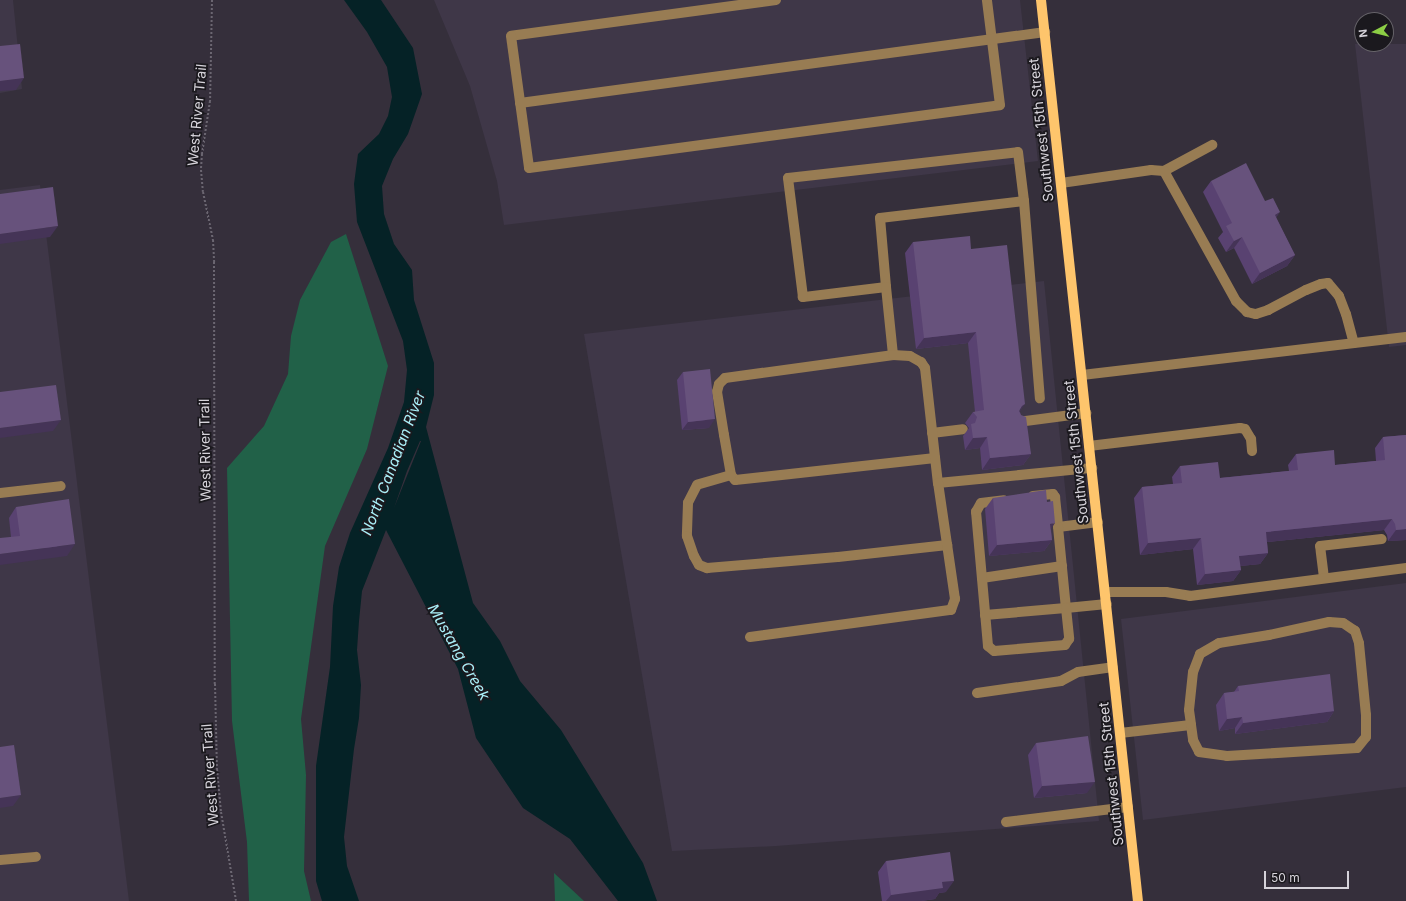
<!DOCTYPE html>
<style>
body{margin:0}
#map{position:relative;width:1406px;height:901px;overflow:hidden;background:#352f3b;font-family:Inter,sans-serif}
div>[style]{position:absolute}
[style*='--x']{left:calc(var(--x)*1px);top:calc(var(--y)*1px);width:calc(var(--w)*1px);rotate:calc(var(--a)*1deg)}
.built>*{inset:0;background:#3f3748}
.green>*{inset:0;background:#216148}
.water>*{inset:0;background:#052226}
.path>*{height:2px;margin-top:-1px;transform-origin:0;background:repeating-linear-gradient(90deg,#6b6671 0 2px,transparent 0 4px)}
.minor>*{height:10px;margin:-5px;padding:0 5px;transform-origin:5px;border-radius:5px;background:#987c53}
.major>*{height:10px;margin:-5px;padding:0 5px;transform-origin:5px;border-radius:5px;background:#fec56c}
.wall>*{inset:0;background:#594271}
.shaded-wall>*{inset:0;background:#453457}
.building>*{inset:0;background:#67527c}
span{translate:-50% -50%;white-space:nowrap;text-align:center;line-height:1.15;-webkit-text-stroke:3.5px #1b191e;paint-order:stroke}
.street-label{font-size:14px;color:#d6d3da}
.water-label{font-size:15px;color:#aaf0f9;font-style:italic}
.north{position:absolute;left:1354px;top:12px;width:40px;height:40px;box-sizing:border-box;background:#1b191e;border:1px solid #666369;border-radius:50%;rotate:263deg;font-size:11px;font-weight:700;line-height:16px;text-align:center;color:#d6d3da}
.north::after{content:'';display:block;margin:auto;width:14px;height:18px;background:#8cce45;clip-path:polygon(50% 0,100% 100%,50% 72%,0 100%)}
.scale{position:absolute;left:1264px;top:871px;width:85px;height:18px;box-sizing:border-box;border:2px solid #d6d3da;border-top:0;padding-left:5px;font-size:12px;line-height:14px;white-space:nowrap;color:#d6d3da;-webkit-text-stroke:3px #1b191e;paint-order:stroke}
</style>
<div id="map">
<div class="built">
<i style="clip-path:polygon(0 0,13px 0,22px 89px,0 93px)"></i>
<i style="clip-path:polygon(434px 0,1020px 0,1038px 161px,504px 225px,497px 181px,470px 86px)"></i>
<i style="clip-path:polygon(1355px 44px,1406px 44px,1406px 345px,1389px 347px)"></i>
<i style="clip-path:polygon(40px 185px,129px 901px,0 901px,0 190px)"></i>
<i style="clip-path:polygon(1044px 281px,1099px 821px,776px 846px,672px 851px,584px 334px)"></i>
<i style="clip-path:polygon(1406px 583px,1406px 787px,1143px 820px,1121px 619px)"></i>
</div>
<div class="green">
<i style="clip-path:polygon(346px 234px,388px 366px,367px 449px,325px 546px,301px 719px,306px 775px,304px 871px,311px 901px,249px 901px,247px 842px,232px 721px,227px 468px,264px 426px,288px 374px,291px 336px,300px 300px,331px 242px)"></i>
<i style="clip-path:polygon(554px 873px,584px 901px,555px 901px)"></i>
</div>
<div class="water">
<i style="clip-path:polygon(evenodd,344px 0,381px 0,413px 48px,422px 94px,408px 134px,393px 159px,382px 186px,384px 214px,394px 244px,412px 270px,414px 300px,434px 363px,434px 395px,426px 427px,473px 603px,500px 641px,520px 681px,561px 730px,643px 863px,657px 901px,618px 901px,570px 839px,523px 808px,476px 738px,458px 669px,386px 530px,362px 591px,359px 621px,357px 650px,361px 685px,359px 718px,354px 749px,344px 837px,347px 866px,359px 901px,322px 901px,316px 881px,316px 766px,330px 667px,333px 606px,339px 567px,350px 533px,388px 448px,404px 402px,407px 370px,403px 341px,357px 222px,354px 184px,358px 154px,379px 134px,388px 116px,392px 97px,387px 67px,367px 32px,344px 0,420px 441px,421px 441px,394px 508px,407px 471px,420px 441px)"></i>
</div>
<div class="path">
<i style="--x:212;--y:0;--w:101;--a:91.1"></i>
<i style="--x:210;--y:101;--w:54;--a:98.6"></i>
<i style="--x:202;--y:154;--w:16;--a:94"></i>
<i style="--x:201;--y:170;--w:22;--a:85"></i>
<i style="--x:203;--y:192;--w:49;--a:78.2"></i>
<i style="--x:213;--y:240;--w:22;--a:87"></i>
<i style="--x:214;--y:262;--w:422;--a:89.9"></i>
<i style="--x:215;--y:684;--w:85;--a:88.7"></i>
<i style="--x:217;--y:769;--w:43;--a:84.7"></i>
<i style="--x:221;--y:812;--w:90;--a:80.4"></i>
</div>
<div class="minor">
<i style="--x:776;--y:0;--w:267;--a:172.3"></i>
<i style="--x:511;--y:36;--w:133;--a:82.2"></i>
<i style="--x:529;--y:168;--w:475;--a:-7.6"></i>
<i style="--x:1000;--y:105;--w:106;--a:-97.1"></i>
<i style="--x:520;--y:103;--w:530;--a:-7.7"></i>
<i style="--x:1164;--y:171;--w:55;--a:-28.4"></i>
<i style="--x:1061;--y:183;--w:91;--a:-8.2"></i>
<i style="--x:1151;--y:170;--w:13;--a:4"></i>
<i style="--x:1164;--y:171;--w:149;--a:61"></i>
<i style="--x:1236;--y:301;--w:16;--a:45"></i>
<i style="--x:1247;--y:312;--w:9;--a:13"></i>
<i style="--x:1256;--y:314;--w:13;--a:-18"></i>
<i style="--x:1268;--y:310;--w:43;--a:-27.8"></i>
<i style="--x:1306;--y:290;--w:16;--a:-22"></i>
<i style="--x:1321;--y:284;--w:7;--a:-8"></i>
<i style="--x:1328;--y:283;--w:17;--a:50"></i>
<i style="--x:1339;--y:296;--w:19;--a:69"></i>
<i style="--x:1346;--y:314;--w:30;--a:75"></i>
<i style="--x:1024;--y:201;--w:145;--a:173.3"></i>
<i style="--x:880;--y:218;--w:69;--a:85"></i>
<i style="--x:886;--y:287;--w:84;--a:173.1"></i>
<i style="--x:803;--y:297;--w:120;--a:-97.2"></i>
<i style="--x:788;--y:178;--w:231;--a:-6.4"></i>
<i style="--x:1018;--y:152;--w:49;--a:83"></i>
<i style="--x:1024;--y:201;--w:198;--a:85.4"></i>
<i style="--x:886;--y:287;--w:68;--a:84.1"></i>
<i style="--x:1082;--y:375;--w:326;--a:-6.7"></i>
<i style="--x:1018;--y:422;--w:69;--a:-7.5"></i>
<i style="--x:932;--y:433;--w:31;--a:-7"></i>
<i style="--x:1089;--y:446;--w:152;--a:-6.8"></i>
<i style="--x:1240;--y:428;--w:5;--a:11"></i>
<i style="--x:1245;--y:429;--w:12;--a:59"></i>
<i style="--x:1251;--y:439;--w:12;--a:85"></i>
<i style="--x:935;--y:458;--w:201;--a:173.7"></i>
<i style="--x:735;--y:480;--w:6;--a:-129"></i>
<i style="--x:731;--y:475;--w:41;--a:-99.9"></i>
<i style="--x:724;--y:435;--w:44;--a:-99.2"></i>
<i style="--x:717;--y:392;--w:8;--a:-76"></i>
<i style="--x:719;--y:384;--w:8;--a:-45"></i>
<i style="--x:725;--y:378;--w:170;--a:-7.8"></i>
<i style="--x:893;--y:355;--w:17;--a:3"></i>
<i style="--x:910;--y:356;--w:13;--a:29"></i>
<i style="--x:921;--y:362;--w:7;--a:56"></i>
<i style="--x:925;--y:368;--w:116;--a:83.6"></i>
<i style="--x:938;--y:483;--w:155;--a:-5.6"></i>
<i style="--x:731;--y:475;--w:35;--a:164"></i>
<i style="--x:697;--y:485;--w:20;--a:117"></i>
<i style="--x:688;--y:503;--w:33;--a:92"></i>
<i style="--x:687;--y:536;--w:21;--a:71"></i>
<i style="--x:694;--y:556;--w:10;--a:61"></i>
<i style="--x:699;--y:565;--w:9;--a:21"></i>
<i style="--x:707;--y:568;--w:131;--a:-4.8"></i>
<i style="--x:838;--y:557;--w:110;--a:-6.3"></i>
<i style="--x:0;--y:493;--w:61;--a:-6.5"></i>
<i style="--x:1033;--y:496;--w:20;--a:-6"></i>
<i style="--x:1053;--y:494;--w:4;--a:56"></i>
<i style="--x:1055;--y:497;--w:30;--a:84"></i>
<i style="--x:1098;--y:522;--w:40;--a:172.9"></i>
<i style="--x:1058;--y:527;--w:81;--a:84.4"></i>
<i style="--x:1066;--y:608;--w:41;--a:-5.6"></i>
<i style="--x:982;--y:578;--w:81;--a:-8.5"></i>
<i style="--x:1324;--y:578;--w:32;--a:-97"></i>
<i style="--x:1320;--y:546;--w:62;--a:-6.4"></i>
<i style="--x:1105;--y:592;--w:61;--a:0"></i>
<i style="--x:1166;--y:592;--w:24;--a:9"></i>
<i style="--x:1190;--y:596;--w:218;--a:-7.4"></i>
<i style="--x:985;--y:615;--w:81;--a:-4.9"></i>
<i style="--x:1066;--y:608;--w:31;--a:84"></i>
<i style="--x:1069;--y:639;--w:7;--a:124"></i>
<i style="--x:1065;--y:645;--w:71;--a:175.2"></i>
<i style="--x:994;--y:651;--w:8;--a:-140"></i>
<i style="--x:988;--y:646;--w:135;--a:-95.1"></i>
<i style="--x:976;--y:512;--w:10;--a:-61"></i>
<i style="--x:981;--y:503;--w:23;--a:-7"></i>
<i style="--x:750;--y:637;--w:203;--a:-7.7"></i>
<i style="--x:951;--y:610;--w:12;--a:-70"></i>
<i style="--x:955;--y:599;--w:117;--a:-98.3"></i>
<i style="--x:977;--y:693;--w:85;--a:-8.1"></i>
<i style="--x:1061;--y:681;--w:19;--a:-28"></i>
<i style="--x:1078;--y:672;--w:35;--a:-8"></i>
<i style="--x:1120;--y:733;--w:71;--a:-6.4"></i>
<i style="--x:1191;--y:725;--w:15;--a:82"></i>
<i style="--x:1193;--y:740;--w:13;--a:63"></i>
<i style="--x:1199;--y:752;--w:28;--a:8"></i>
<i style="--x:1227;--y:756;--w:130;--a:-3.5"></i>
<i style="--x:1357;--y:748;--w:14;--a:-51"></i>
<i style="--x:1366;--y:737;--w:22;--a:-90"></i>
<i style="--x:1366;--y:715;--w:72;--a:-95.6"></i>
<i style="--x:1359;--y:643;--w:13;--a:-108"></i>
<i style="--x:1355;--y:631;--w:14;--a:-146"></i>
<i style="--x:1343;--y:623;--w:14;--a:-176"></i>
<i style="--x:1329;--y:622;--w:61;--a:167.8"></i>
<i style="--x:1269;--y:635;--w:51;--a:170.9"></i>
<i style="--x:1219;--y:643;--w:22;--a:150"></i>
<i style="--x:1200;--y:654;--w:19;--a:111"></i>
<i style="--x:1193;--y:672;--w:38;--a:96"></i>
<i style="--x:1189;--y:710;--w:15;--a:82"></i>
<i style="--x:1006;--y:822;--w:123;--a:-7"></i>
<i style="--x:0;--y:860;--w:36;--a:-5"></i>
</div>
<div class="major">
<i style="--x:1041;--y:0;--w:906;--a:83.86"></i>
</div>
<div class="wall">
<i style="clip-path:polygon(1211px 181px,1265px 201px,1276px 218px,1295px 255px,1287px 266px,1252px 284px,1234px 248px,1226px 252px,1218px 238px,1223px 232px,1203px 192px)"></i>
<i style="clip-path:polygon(913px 242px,971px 249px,1020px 412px,1031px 454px,1023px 465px,982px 470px,980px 448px,965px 450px,963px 436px,969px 428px,965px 423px,973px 412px,975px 412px,968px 343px,916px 349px,905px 253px)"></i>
<i style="clip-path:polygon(683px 372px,709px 428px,682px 430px,677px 380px)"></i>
<i style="clip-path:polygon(1406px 435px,1406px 540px,1388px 541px,1387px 535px,1384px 530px,1267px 542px,1268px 553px,1260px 564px,1240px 566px,1241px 570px,1233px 581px,1197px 585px,1193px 549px,1140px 555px,1134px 498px,1142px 487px,1173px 484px,1172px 477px,1180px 466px,1220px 478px,1289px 471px,1288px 465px,1296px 454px,1335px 465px,1376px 461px,1375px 448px,1383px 437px)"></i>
<i style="clip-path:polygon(993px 498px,1051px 529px,1052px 540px,1044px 551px,989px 556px,985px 509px)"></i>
<i style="clip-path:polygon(16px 507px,67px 556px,11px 537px,9px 518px)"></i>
<i style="clip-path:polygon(1238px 686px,1334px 711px,1327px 722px,1235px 734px,1235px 728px,1219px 731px,1216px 705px,1224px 693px,1234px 692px)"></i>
<i style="clip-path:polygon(1036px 743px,1087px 793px,1034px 798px,1028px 755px)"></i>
<i style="clip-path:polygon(886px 861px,946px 892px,939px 893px,935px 899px,921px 901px,882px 901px,878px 872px)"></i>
</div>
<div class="shaded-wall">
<i style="clip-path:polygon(24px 78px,16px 90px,0 91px,0 81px)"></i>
<i style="clip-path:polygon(1280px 212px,1272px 224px,1275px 215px)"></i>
<i style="clip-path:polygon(58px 226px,50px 237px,0 244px,0 234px)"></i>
<i style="clip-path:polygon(1242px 237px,1234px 248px,1226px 252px,1234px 241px)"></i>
<i style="clip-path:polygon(1295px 255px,1287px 266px,1252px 284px,1260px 273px)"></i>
<i style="clip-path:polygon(976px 332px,968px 343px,916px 349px,924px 338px)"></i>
<i style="clip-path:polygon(1025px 404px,1017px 416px,1022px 406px)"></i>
<i style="clip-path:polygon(715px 419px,709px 428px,682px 430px,688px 422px)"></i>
<i style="clip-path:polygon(61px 420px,53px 431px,0 438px,0 428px)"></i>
<i style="clip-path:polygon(987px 437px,980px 448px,965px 450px,973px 438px)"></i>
<i style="clip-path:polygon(1031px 454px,1023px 465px,982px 470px,990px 458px)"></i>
<i style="clip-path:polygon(1392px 519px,1384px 530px,1258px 543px,1266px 532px)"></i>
<i style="clip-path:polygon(1055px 523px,1047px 535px,1050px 524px)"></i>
<i style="clip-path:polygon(1406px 529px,1406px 540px,1388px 541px,1396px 530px)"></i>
<i style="clip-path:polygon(1201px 538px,1193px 549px,1140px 555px,1148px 543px)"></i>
<i style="clip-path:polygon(1052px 540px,1044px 551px,989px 556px,997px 545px)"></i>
<i style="clip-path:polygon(75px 544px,67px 556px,0 565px,0 554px)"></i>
<i style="clip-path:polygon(1268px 553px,1260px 564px,1231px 567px,1239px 556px)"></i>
<i style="clip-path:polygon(1241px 570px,1233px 581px,1197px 585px,1205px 574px)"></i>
<i style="clip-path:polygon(1334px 711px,1327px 722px,1235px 734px,1243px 723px)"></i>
<i style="clip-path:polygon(1242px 717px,1235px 728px,1219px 731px,1227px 719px)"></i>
<i style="clip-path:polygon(1095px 782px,1087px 793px,1034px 798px,1042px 786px)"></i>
<i style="clip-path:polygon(21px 795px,13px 806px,0 808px,0 798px)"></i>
<i style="clip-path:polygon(954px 881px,946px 892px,939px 893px,935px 899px,921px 901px,886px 901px,891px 895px,942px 882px)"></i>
</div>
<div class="building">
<i style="clip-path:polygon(20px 44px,24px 78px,0 81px,0 46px)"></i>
<i style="clip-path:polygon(1246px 163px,1265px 201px,1273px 198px,1280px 212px,1275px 215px,1295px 255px,1260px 273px,1242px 237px,1234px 241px,1226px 226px,1232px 223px,1211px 181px)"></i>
<i style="clip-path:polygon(53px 187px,58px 226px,0 234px,0 194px)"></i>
<i style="clip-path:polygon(970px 236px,971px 249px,1007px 245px,1025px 404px,1022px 406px,1019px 411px,1021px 415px,1026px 417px,1031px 454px,990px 458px,987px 437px,973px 438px,971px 424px,975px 423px,977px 417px,973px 412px,984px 410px,976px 332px,924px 338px,913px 242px)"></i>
<i style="clip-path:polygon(710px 369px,715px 419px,688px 422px,683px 372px)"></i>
<i style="clip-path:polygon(56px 385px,61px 420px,0 428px,0 392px)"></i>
<i style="clip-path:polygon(1406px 435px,1406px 529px,1396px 530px,1395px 524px,1392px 519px,1266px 532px,1268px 553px,1239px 556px,1241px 570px,1205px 574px,1201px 538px,1148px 543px,1142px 487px,1182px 483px,1180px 466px,1218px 462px,1220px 478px,1298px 470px,1296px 454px,1334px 450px,1335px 465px,1385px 460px,1383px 437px)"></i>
<i style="clip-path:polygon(1046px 490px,1047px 502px,1053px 501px,1055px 523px,1050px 524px,1052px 540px,997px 545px,993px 498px)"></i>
<i style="clip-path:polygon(69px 499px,75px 544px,0 554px,0 538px,20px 536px,16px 507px)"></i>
<i style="clip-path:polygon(1330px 674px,1334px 711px,1243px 723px,1242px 717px,1227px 719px,1224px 693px,1239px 691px,1238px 686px)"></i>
<i style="clip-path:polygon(1088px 736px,1095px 782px,1042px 786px,1036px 743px)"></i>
<i style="clip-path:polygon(14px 745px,21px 795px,0 798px,0 747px)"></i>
<i style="clip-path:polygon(950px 852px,954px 881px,942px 882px,943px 888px,891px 895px,886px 861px)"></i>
</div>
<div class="street-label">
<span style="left:197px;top:115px;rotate:-85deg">West River Trail</span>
<span style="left:1041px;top:130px;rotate:-96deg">Southwest 15th Street</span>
<span style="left:205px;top:450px;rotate:-91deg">West River Trail</span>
<span style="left:1076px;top:452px;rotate:-96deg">Southwest 15th Street</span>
<span style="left:1111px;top:774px;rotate:-96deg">Southwest 15th Street</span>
<span style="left:210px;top:775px;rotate:-94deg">West River Trail</span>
</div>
<div class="water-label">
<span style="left:393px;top:463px;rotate:-69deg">North Canadian River</span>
<span style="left:459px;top:652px;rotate:60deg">Mustang Creek</span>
</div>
<div class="north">N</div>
<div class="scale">50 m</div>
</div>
